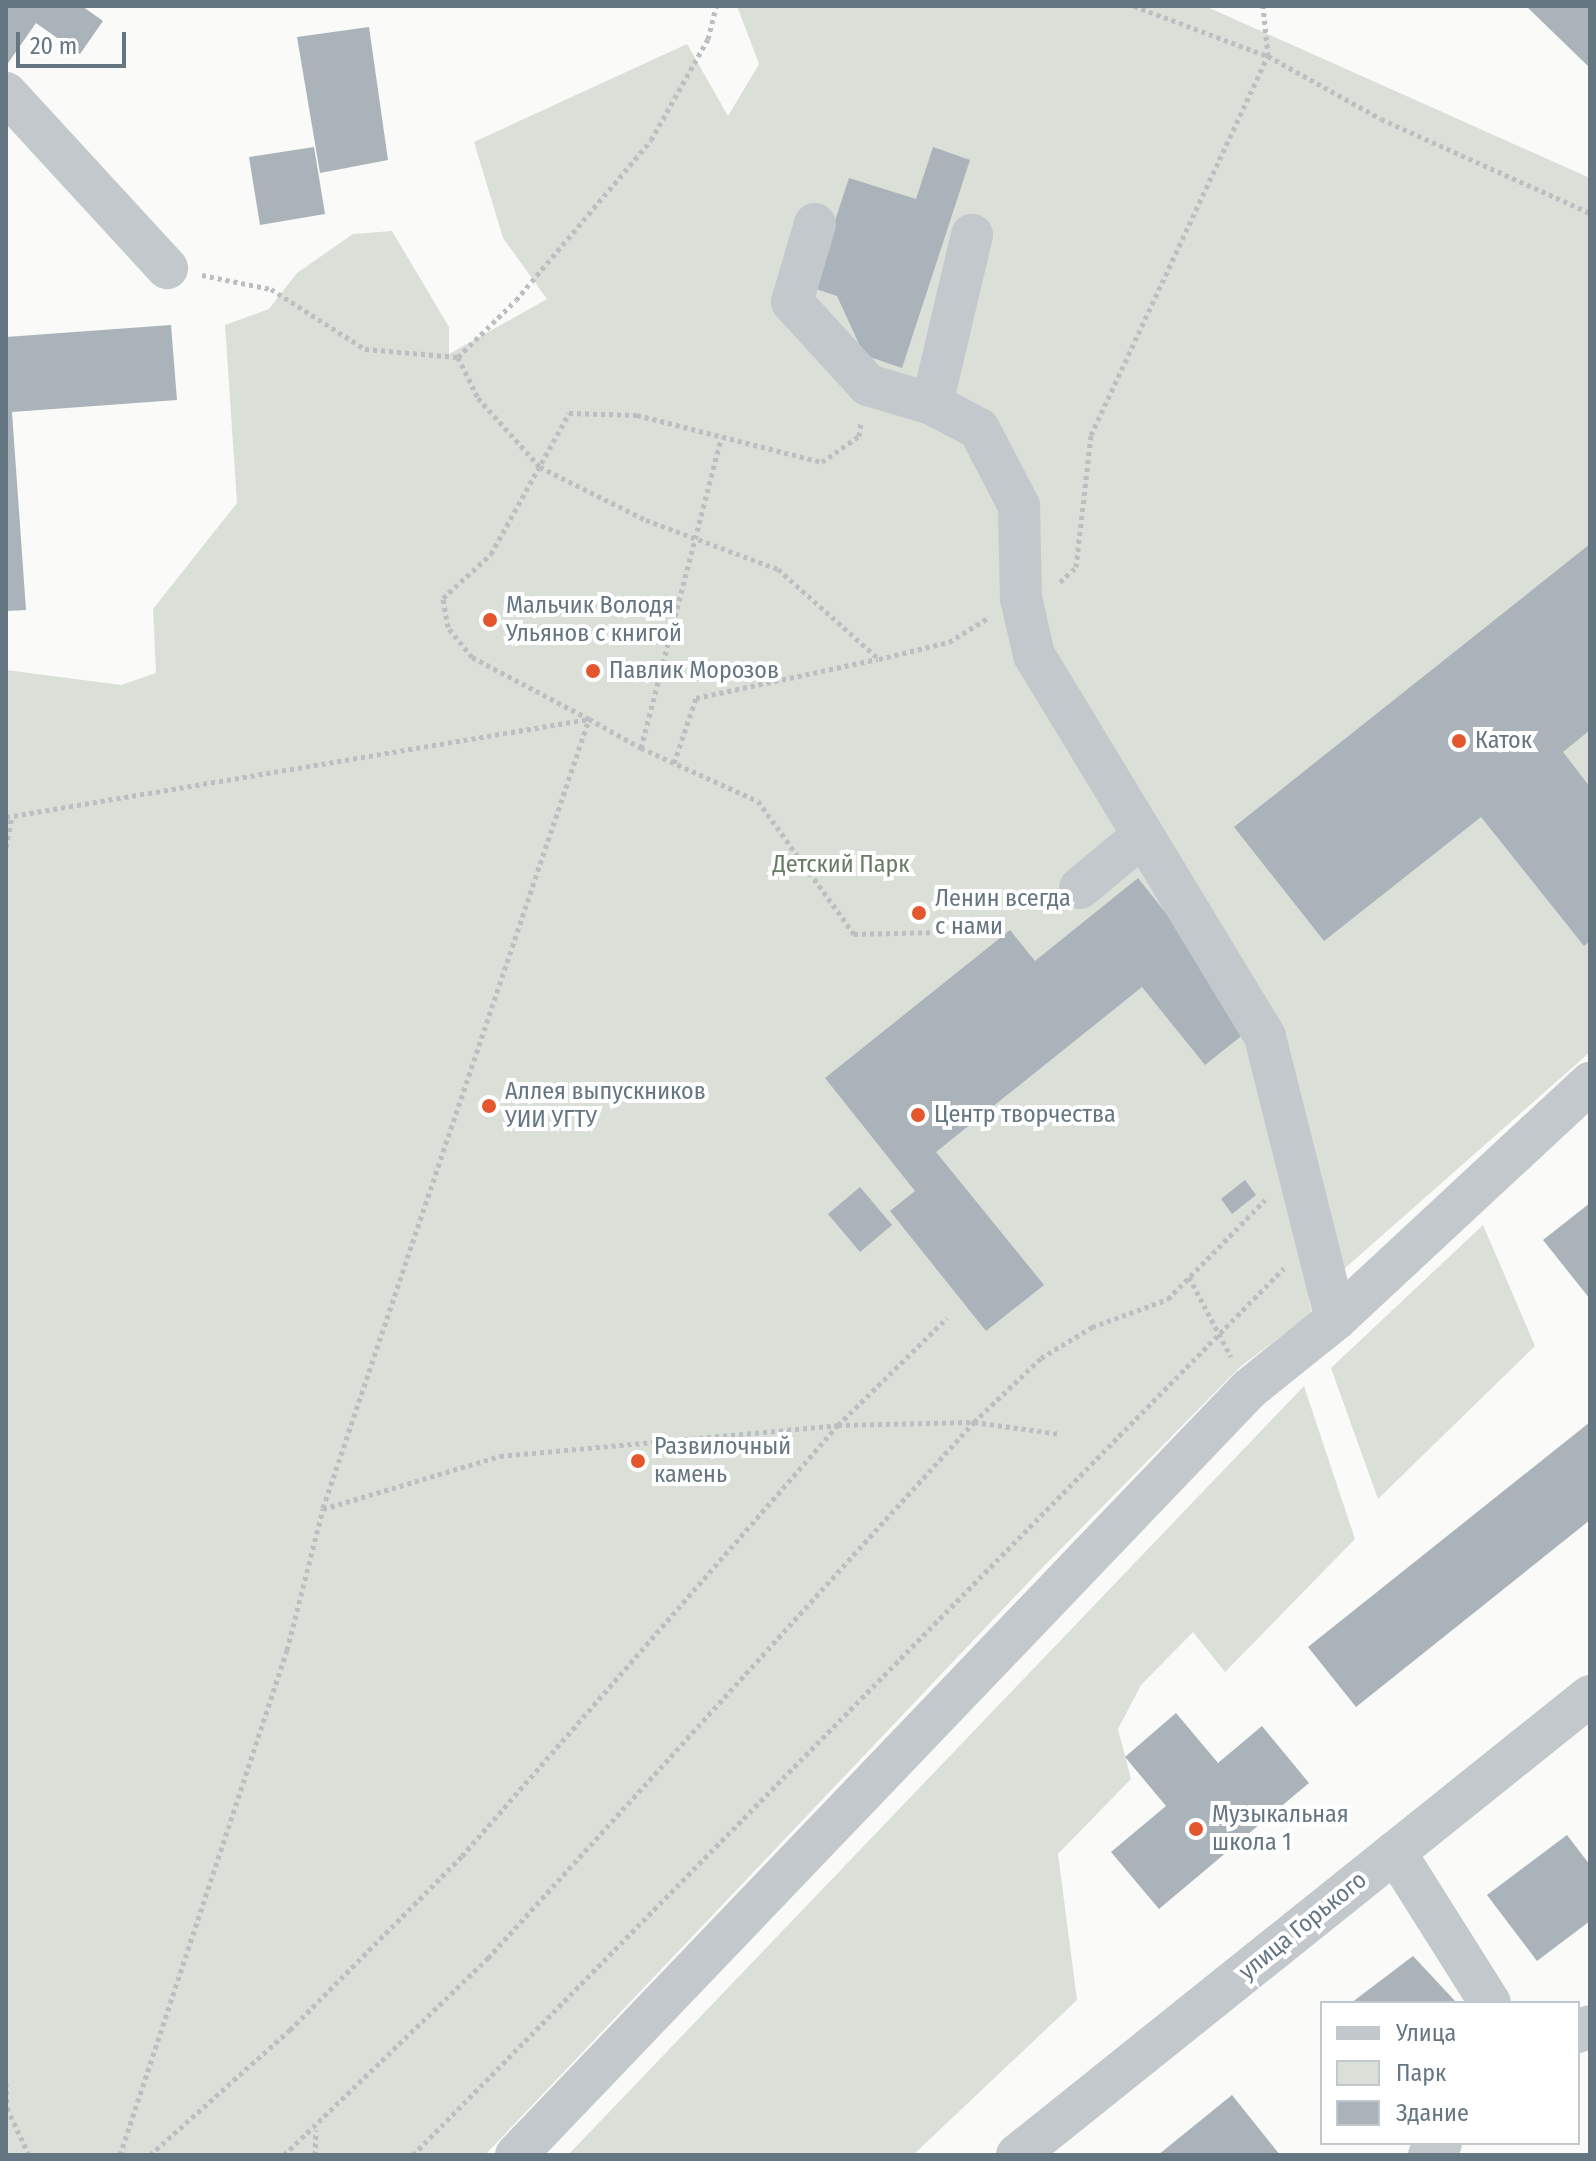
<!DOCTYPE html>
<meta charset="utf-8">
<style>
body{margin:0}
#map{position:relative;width:1596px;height:2161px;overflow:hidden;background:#fafaf8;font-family:"Fira Sans Condensed",sans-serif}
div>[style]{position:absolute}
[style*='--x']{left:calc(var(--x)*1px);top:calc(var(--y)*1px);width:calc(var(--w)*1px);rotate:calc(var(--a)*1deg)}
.green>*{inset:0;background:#dadfd7}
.building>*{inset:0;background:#aab3b9}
.path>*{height:5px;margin-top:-2.5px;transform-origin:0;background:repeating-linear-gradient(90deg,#bbbfc2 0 4px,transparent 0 8px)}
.minor>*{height:42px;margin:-21px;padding:0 21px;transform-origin:21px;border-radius:21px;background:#c3c8cc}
.dots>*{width:22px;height:22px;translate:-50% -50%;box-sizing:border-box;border:4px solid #fff;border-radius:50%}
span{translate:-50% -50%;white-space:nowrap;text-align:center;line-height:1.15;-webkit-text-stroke:8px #fff;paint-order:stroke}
.poi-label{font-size:24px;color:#657683}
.left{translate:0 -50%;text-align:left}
.park-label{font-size:24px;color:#687a64}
.street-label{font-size:24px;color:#657683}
.frame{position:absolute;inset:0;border:8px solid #657683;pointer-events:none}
.legend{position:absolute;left:1320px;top:2001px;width:260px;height:144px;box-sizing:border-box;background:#fff;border:2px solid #c1c8cd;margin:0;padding:10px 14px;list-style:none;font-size:24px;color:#657683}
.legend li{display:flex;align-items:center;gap:16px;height:40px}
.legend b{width:40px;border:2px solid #c1c8cd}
.scale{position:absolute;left:16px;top:32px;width:110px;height:36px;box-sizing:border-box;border:4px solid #657683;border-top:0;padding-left:10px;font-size:24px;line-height:28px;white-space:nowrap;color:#657683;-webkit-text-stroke:6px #fff;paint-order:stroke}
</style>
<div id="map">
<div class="green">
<i style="clip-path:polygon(737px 6px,1205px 6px,1590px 178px,1590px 1052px,1309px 1300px,1312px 1313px,1240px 1367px,1042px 1568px,485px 2155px,6px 2155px,6px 670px,121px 685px,156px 673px,153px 609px,237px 503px,225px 325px,269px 309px,297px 273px,353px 234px,392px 231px,449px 327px,449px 354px,547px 299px,503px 238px,474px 142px,687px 44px,728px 116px,759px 64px)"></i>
<i style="clip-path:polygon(1483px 1225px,1535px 1346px,1378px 1499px,1331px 1368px)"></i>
<i style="clip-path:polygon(1304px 1386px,1355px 1539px,1225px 1672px,1193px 1632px,1141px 1685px,1118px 1729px,1131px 1779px,1058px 1854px,1077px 2000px,913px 2155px,568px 2155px)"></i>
</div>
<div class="building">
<i style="clip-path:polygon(6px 6px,82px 6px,103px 21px,80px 54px,36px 23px,6px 66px)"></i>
<i style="clip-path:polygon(1526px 6px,1590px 6px,1590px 68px)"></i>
<i style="clip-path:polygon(369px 27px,388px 160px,320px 173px,297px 37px)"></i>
<i style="clip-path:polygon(314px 147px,325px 214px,260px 225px,249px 157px)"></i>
<i style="clip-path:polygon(933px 147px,970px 160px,902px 368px,864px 355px,837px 296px,813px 288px,849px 178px,916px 199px)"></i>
<i style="clip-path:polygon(171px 325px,177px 400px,12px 412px,26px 610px,6px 611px,6px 337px)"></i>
<i style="clip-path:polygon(1590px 544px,1590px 730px,1563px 752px,1590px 787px,1590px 941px,1584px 946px,1481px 817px,1324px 941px,1234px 827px)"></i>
<i style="clip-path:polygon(1138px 878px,1255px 1025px,1205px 1065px,1142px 987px,936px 1152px,1044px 1285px,986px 1331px,890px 1211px,915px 1191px,825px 1078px,1010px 930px,1035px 961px)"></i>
<i style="clip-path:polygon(1245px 1180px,1256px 1195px,1232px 1214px,1221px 1199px)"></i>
<i style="clip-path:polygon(860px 1187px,892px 1225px,860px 1252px,828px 1214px)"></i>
<i style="clip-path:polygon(1590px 1203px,1590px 1299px,1543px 1240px)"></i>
<i style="clip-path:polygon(1590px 1422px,1590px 1520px,1356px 1707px,1308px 1647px)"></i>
<i style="clip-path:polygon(1176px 1713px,1218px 1763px,1262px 1726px,1309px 1783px,1159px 1909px,1111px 1852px,1166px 1806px,1125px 1757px)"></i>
<i style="clip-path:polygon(1567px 1835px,1590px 1865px,1590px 1921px,1537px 1961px,1487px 1895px)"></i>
<i style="clip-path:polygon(1413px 1956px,1457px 2003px,1351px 2003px)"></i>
<i style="clip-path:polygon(1232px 2095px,1280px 2155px,1158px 2155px)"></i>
</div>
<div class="path">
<i style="--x:1134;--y:6;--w:143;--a:20.5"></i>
<i style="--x:1268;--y:56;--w:129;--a:29.1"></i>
<i style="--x:1381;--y:119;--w:229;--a:24.2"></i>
<i style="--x:202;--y:275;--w:70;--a:11.5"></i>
<i style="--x:271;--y:289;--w:112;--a:32.6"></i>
<i style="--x:365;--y:349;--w:93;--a:4.9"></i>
<i style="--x:458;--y:357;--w:46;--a:64"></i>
<i style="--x:478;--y:398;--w:93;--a:48.1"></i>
<i style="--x:540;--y:467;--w:119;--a:26.6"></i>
<i style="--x:646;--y:520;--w:141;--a:20.4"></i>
<i style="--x:778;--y:569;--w:135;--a:41.7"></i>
<i style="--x:879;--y:659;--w:72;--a:-13.7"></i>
<i style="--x:949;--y:642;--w:46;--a:-31.6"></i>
<i style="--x:458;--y:357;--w:81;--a:-44.5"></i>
<i style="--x:516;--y:300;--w:209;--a:-49.8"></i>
<i style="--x:651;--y:140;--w:116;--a:-60.6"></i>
<i style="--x:708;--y:39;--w:34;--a:-76"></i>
<i style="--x:1060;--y:582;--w:22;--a:-43"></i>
<i style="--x:1076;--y:567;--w:133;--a:-83.5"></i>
<i style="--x:1091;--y:435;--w:418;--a:-65"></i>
<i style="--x:1268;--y:56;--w:50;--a:-95.7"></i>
<i style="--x:641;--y:748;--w:128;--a:24.4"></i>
<i style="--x:758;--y:801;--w:164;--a:54.2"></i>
<i style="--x:854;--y:934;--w:124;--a:-1.4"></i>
<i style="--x:674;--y:763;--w:69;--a:-71.3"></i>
<i style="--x:696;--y:698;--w:186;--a:-12.1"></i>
<i style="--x:6;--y:817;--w:591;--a:-9.54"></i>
<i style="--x:589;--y:719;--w:132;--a:-152.1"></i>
<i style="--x:472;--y:657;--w:38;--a:-129"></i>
<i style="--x:448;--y:627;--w:29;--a:-100"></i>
<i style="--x:443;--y:598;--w:65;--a:-42.5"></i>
<i style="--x:491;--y:554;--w:161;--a:-61"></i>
<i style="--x:569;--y:413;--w:68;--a:1.7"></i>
<i style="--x:637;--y:415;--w:191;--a:14.3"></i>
<i style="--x:822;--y:462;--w:45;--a:-35.1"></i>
<i style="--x:859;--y:436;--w:14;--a:-82"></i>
<i style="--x:6;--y:847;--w:31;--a:-79"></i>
<i style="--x:1189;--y:1277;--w:90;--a:62.3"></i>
<i style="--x:323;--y:1508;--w:833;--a:-71.37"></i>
<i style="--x:589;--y:719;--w:60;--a:29.1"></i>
<i style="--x:641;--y:748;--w:320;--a:-75.5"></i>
<i style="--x:6;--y:2083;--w:25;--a:88"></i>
<i style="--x:7;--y:2108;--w:52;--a:64.9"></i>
<i style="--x:120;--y:2155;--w:532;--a:-71.7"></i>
<i style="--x:287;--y:1650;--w:146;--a:-75.7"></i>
<i style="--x:323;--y:1509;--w:185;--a:-16.7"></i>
<i style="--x:500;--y:1456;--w:339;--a:-5.2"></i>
<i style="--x:838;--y:1425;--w:136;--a:-1.3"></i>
<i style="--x:974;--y:1422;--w:87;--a:7.9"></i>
<i style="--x:150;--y:2155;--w:188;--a:-41.8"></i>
<i style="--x:290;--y:2030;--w:245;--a:-45.3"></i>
<i style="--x:462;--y:1856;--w:572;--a:-48.9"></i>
<i style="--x:838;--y:1425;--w:153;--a:-44.5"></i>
<i style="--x:284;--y:2155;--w:284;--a:-44"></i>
<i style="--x:488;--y:1958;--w:724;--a:-47.8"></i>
<i style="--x:974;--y:1422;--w:93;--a:-43.7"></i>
<i style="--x:1041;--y:1358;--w:60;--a:-31.3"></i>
<i style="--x:1092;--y:1327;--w:81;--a:-20.2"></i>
<i style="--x:1168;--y:1299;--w:139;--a:-45.6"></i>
<i style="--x:315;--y:2155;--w:25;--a:-88"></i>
<i style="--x:413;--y:2155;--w:1243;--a:-45.52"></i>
</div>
<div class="minor">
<i style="--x:6;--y:93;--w:238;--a:47.4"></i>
<i style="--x:815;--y:224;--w:81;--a:106.4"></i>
<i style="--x:792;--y:302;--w:113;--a:47.5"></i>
<i style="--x:868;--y:385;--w:67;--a:16.5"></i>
<i style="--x:932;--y:404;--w:53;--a:28"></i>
<i style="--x:979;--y:429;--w:87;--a:62.5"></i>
<i style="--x:1019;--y:506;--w:92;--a:88.8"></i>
<i style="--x:1021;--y:598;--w:58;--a:77.2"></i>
<i style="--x:1034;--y:655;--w:446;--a:58.8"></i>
<i style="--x:1265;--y:1037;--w:291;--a:75.9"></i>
<i style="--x:932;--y:404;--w:174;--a:-76.7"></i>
<i style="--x:1080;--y:888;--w:80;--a:-39.9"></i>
<i style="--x:1395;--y:1852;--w:178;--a:57.8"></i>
<i style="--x:1578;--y:2032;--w:13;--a:-27"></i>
<i style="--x:516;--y:2155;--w:1060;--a:-46.26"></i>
<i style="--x:1249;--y:1389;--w:112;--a:-38.8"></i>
<i style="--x:1336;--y:1319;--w:347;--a:-42.9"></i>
<i style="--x:1017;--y:2155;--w:734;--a:-38.7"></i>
<i style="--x:1429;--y:2155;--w:17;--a:-45"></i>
</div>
<div class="dots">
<i style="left:490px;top:620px;background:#e4572e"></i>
<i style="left:593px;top:671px;background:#e4572e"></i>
<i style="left:1459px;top:741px;background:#e4572e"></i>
<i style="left:919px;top:913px;background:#e4572e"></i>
<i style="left:489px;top:1106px;background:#e4572e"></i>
<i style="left:918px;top:1115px;background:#e4572e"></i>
<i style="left:638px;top:1461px;background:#e4572e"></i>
<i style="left:1196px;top:1829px;background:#e4572e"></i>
</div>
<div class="poi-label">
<span class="left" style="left:506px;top:620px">Мальчик Володя<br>Ульянов с книгой</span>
<span class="left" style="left:609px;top:671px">Павлик Морозов</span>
<span class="left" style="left:1475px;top:741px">Каток</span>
<span class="left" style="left:935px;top:913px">Ленин всегда<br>с нами</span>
<span class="left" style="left:505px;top:1106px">Аллея выпускников<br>УИИ УГТУ</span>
<span class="left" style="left:934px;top:1115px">Центр творчества</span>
<span class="left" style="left:654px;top:1461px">Развилочный<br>камень</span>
<span class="left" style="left:1212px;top:1829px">Музыкальная<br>школа 1</span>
</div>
<div class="park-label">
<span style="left:841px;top:865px">Детский Парк</span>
</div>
<div class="street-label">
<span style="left:1303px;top:1926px;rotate:-39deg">улица Горького</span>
</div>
<div class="frame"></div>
<ul class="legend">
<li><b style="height:10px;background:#c3c8cc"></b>Улица</li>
<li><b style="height:22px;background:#dadfd7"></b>Парк</li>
<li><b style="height:22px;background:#aab3b9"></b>Здание</li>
</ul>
<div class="scale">20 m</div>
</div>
